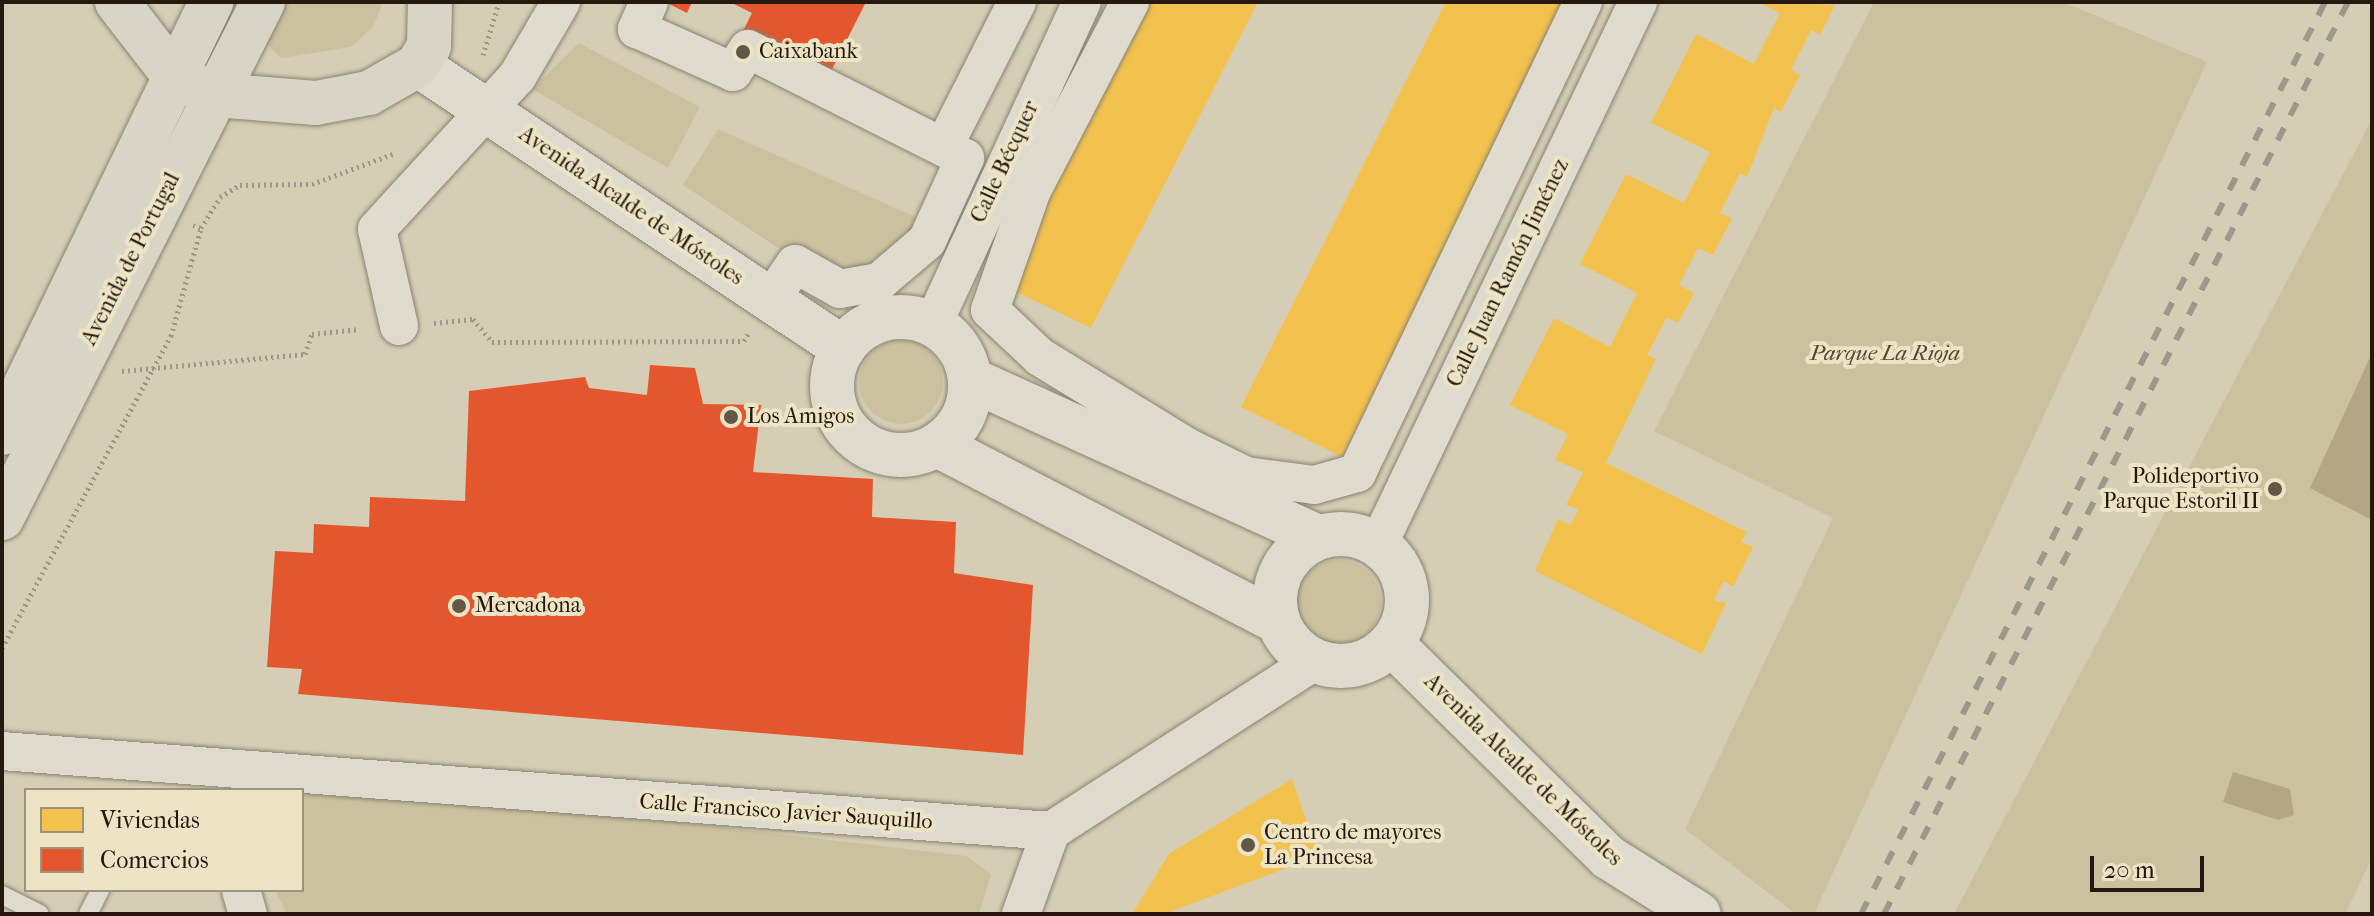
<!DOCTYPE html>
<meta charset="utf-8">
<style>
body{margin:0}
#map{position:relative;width:2374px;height:916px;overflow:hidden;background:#d6ceb4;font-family:"IM FELL French Canon",serif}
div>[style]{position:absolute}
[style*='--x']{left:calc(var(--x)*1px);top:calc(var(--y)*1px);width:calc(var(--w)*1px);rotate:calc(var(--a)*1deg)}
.green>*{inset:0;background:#ccc19e}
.round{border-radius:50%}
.water>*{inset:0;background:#b2a686}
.homes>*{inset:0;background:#f2c14e}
.shops>*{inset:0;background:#e4572e}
.path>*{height:5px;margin-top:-2.5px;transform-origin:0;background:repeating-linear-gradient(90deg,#9c988e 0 2px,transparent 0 6px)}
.roads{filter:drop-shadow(0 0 2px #898374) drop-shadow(0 0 2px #898374)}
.lane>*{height:18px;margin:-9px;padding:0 9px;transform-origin:9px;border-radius:9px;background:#dedbce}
.street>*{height:38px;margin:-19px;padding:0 19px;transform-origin:19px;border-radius:19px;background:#dedbce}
.secondary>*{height:44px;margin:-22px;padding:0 22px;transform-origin:22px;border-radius:22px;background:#dedbce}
.secondary>.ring{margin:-22px;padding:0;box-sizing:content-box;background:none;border:44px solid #dedbce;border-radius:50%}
.primary>*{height:44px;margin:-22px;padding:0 22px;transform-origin:22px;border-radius:22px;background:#d9d5c6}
.rail>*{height:6px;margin-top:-3px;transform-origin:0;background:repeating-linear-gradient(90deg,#9c988e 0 14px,transparent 0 28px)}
.dots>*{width:22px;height:22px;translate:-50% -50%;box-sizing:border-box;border:4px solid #ede4c5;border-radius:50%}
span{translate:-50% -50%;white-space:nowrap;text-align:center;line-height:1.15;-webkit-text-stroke:8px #ede4c5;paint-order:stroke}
.poi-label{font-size:22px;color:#25180e}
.left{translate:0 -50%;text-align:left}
.right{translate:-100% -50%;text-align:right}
.street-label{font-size:22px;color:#25180e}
.park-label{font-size:22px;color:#554734;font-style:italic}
.frame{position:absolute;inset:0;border:4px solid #25180e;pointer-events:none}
.legend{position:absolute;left:24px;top:788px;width:280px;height:104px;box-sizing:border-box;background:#ede4c5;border:2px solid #9d927c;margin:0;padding:10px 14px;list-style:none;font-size:24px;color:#25180e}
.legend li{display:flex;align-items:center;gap:16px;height:40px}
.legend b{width:40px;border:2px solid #9d927c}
.scale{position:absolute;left:2090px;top:856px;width:114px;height:36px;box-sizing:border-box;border:4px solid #25180e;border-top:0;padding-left:10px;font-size:24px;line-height:28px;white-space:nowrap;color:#25180e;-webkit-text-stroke:6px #ede4c5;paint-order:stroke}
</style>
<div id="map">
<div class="green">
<i style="clip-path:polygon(286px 2px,382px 2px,382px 5px,373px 27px,351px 47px,281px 58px,265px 42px)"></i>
<i style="clip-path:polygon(1874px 2px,2063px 2px,2207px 62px,1814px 914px,1796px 914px,1685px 829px,1833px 518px,1654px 431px)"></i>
<i style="clip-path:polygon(579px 43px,700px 107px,668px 168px,532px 89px)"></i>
<i style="clip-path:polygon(2372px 119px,2372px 858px,2345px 914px,1954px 914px)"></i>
<i style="clip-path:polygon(718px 129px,918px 218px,879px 282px,840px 289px,683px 185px)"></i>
<i class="round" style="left:859px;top:340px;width:84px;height:84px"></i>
<i class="round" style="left:1297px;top:560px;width:84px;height:84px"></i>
<i style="clip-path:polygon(240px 770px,966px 856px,991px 874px,979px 914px,287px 914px,275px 890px,302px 890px,302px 790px,246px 790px)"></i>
</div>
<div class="water">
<i style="clip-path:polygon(2372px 353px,2372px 520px,2310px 488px)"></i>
<i style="clip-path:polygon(2233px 772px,2290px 789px,2294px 815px,2278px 820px,2223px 802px)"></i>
</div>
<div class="homes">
<i style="clip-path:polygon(1130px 2px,1258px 2px,1091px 328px,996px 282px)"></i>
<i style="clip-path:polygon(1446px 2px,1572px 2px,1342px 457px,1241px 407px)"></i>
<i style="clip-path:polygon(1758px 2px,1835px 5px,1820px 35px,1811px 30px,1791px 70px,1800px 75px,1781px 112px,1774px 108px,1747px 177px,1740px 173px,1720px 213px,1732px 218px,1713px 255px,1698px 248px,1679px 285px,1694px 293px,1678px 323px,1667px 317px,1647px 355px,1656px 359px,1606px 463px,1747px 532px,1741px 542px,1753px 547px,1733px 587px,1724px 581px,1714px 600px,1726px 603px,1702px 654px,1535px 571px,1558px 519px,1570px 525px,1579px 509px,1566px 505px,1583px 472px,1555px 460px,1568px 434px,1510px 405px,1554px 318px,1610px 347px,1637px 293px,1580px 264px,1626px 174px,1684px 203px,1710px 152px,1651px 123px,1696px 34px,1754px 64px,1780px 13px)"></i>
<i style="clip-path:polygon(1292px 779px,1319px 856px,1164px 914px,1132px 914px,1169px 854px)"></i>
</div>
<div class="shops">
<i style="clip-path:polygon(665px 2px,692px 2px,687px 13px)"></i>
<i style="clip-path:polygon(730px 2px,866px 2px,825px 83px,741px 35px,752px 13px)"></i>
<i style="clip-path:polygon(650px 365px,695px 368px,703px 404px,761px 405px,753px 472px,873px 479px,872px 517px,956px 522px,954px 573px,1033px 585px,1023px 755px,298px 694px,302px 669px,267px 667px,275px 551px,313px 553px,314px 524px,369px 527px,370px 497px,465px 501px,469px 391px,585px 377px,589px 388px,647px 395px)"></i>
</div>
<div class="path">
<i style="--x:483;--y:55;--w:55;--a:-73.2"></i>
<i style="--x:193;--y:225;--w:9;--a:21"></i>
<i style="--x:201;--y:228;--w:36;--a:-58"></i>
<i style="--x:220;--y:197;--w:23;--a:-31"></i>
<i style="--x:240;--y:185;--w:72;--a:-0.8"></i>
<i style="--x:312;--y:184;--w:86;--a:-20.3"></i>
<i style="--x:434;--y:323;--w:39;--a:-6"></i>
<i style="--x:473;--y:319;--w:30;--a:50"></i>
<i style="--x:492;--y:342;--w:252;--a:-0.2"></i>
<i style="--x:744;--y:341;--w:8;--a:-60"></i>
<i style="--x:122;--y:371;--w:184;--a:-5.3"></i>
<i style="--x:305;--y:354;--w:21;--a:-71"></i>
<i style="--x:312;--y:334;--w:48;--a:-5.9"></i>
<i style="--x:2;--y:648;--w:355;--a:-61.6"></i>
<i style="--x:171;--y:336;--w:112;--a:-74.5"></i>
</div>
<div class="roads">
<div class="lane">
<i style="--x:2;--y:895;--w:42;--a:26.6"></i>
<i style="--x:88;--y:914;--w:27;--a:-63"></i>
</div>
<div class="street">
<i style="--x:649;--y:2;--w:30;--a:114"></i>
<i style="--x:637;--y:29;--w:105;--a:24.1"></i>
<i style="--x:733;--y:72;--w:27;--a:-57"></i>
<i style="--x:748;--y:49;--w:243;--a:26.7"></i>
<i style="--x:965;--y:158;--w:91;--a:114.6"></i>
<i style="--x:927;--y:241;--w:63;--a:139.5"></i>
<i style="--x:879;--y:282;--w:40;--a:170"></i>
<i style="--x:840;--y:289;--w:51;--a:-150.9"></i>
<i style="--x:795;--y:264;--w:42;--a:124.4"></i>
<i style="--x:1130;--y:2;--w:212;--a:117.5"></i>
<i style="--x:1032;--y:190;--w:127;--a:109.3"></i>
<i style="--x:990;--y:310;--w:69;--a:43.2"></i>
<i style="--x:1040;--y:357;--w:170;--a:31.5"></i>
<i style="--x:1185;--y:446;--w:68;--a:26.2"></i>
<i style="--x:1246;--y:476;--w:69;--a:7.5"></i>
<i style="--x:1314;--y:485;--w:45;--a:-15.6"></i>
<i style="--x:1357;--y:473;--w:522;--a:-64.37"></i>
<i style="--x:944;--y:146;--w:161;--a:-63.1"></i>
<i style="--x:933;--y:324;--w:355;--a:-65.2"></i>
<i style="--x:399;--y:326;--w:99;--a:-102.8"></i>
<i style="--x:377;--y:229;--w:207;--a:-47.4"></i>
<i style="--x:517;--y:77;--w:87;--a:-59.6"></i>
<i style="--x:1378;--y:545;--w:602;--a:-64.41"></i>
<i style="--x:2;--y:751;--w:1052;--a:4.36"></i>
<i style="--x:1051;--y:831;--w:314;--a:-32.8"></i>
<i style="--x:241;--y:890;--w:25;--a:74"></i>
<i style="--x:1021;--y:914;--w:88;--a:-70.1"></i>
</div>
<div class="secondary">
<i style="--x:418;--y:65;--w:511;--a:33.66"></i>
<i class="ring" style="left:832px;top:317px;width:94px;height:94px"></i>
<i style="--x:970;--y:379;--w:383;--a:24.4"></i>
<i style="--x:937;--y:445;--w:384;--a:27.4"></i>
<i class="ring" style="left:1275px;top:534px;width:88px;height:88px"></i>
<i style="--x:1392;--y:644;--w:303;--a:44.6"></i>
<i style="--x:1608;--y:857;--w:107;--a:32.1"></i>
</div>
<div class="primary">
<i style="--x:117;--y:2;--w:95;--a:52.3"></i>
<i style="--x:175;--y:77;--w:45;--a:23.7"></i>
<i style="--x:216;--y:95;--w:100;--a:4.6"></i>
<i style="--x:316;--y:103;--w:54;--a:-10.7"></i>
<i style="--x:369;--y:93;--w:56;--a:-29.7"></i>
<i style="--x:418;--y:65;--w:22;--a:-60"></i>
<i style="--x:429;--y:46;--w:44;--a:-88.7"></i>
<i style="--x:2;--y:433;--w:479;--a:-64.1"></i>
<i style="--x:2;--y:518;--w:578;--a:-63.17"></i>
</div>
</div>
<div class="rail">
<i style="--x:1861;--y:914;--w:1023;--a:-63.03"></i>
<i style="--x:1884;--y:914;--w:1023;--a:-63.03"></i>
</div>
<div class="dots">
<i style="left:743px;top:52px;background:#635848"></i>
<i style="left:731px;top:417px;background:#635848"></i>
<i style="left:2275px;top:489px;background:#635848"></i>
<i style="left:459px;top:606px;background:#635848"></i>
<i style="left:1248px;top:845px;background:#635848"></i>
</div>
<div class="poi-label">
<span class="left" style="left:759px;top:52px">Caixabank</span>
<span class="left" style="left:747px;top:417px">Los Amigos</span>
<span class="right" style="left:2259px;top:489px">Polideportivo<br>Parque Estoril II</span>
<span class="left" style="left:475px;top:606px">Mercadona</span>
<span class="left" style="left:1264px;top:845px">Centro de mayores<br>La Princesa</span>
</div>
<div class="street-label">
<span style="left:1005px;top:162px;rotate:-65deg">Calle Bécquer</span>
<span style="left:631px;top:206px;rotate:34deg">Avenida Alcalde de Móstoles</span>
<span style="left:131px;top:259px;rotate:-63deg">Avenida de Portugal</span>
<span style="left:1508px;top:273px;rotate:-64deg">Calle Juan Ramón Jiménez</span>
<span style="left:1523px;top:770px;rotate:44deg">Avenida Alcalde de Móstoles</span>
<span style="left:786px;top:812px;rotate:4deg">Calle Francisco Javier Sauquillo</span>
</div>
<div class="park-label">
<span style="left:1885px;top:354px">Parque La Rioja</span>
</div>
<div class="frame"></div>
<ul class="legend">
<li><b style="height:22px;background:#f2c14e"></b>Viviendas</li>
<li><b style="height:22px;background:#e4572e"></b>Comercios</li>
</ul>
<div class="scale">20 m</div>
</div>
